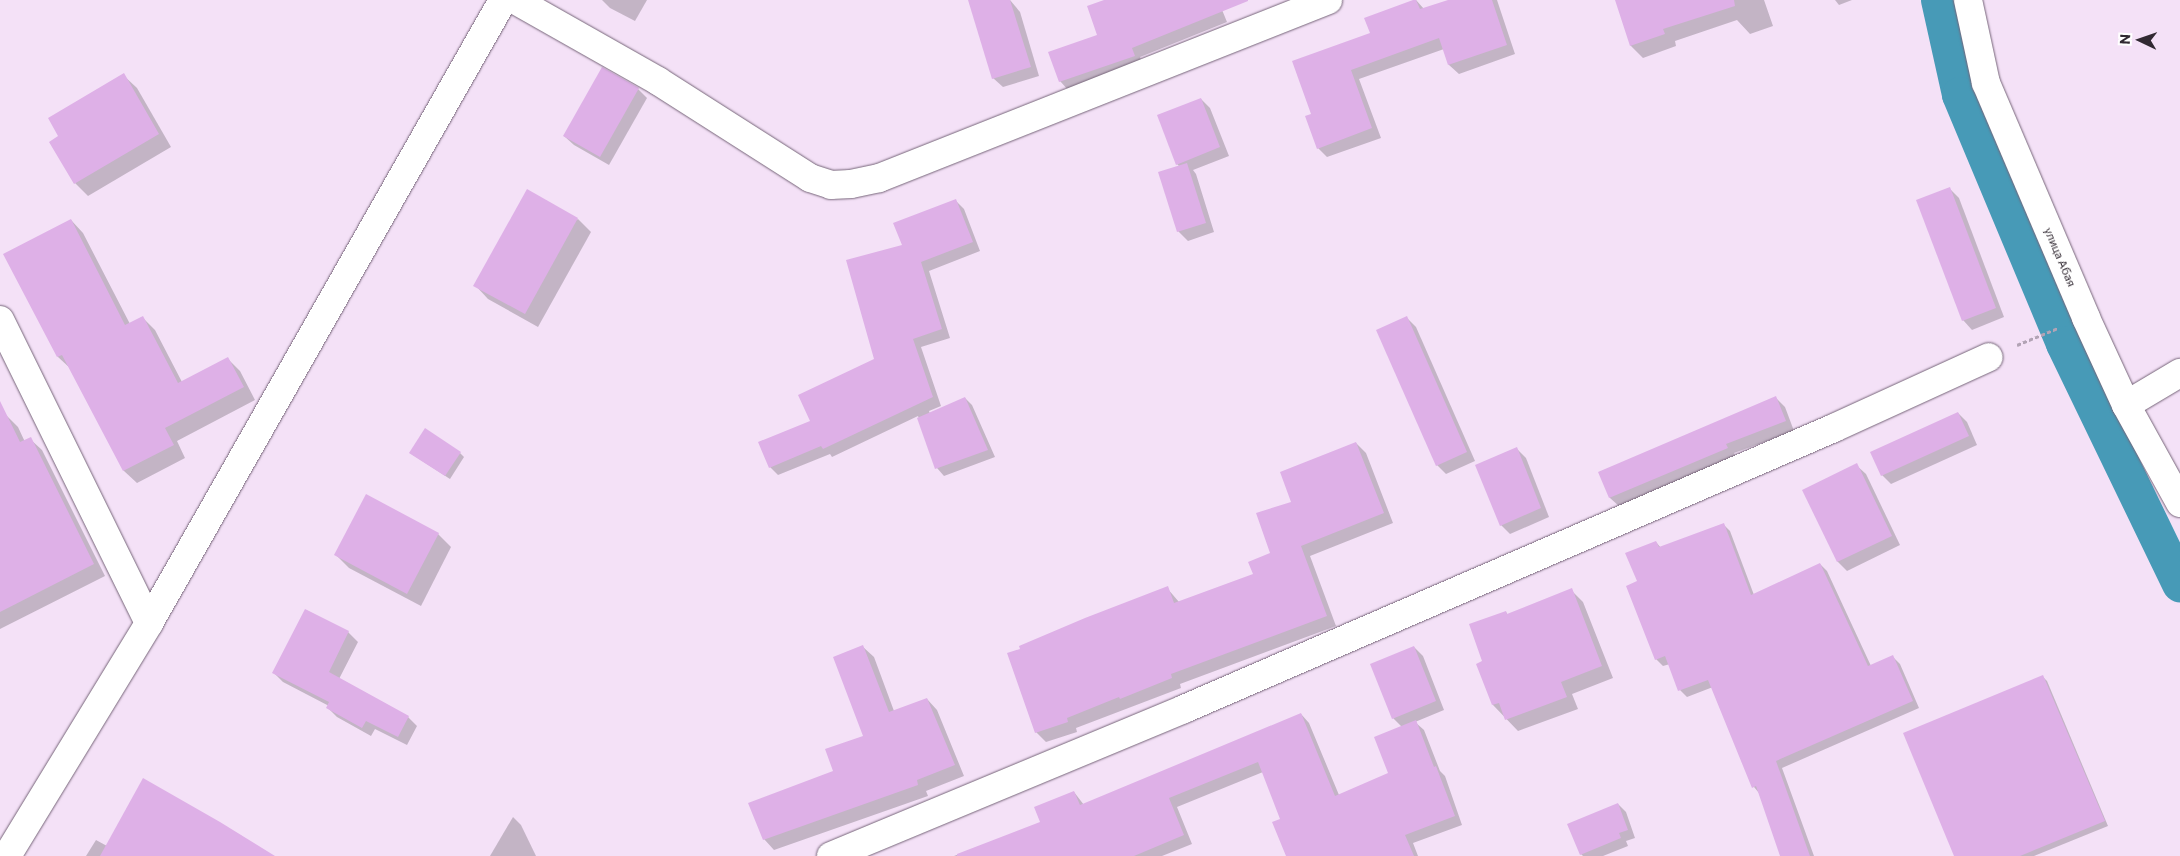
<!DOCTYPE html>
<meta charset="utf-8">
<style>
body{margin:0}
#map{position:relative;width:2180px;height:856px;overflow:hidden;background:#f4e1f7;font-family:Commissioner,sans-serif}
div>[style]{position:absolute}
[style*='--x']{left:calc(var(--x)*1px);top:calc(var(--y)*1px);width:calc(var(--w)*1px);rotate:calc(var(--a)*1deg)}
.shadow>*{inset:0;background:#0003}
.canal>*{height:36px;margin:-18px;padding:0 18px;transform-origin:18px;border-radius:18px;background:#479ab7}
.building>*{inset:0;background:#deb0e7}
.path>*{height:3px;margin-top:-1.5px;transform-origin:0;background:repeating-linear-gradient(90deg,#b2a3b5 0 4px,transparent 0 6.5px)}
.roads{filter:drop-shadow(0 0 1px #766579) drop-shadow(0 0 1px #766579)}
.minor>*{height:28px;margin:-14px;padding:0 14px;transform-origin:14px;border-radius:14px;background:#fff}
.secondary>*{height:28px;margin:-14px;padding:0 14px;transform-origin:14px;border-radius:14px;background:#fff}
span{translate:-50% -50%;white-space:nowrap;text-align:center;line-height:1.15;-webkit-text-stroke:4px #fff;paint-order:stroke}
.street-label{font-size:12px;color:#312932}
.north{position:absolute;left:2115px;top:15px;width:50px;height:50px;-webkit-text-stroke:4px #fff;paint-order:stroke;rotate:273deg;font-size:14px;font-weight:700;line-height:20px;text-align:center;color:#312932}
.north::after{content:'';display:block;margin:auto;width:18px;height:22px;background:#312932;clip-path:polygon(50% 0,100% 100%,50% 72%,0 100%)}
</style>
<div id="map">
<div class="shadow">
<i style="clip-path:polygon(602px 0,647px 0,635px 21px,610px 8px)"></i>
<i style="clip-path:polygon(969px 0,1010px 0,1020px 12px,1039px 76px,1003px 87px,993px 78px)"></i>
<i style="clip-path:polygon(1108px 0,1218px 0,1227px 22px,1140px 57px,1143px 64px,1068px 90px,1060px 81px,1099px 36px)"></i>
<i style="clip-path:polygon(1416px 0,1424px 9px,1452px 0,1497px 0,1515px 54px,1459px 74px,1449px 65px,1444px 49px,1359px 79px,1381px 138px,1327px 157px,1318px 148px,1313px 115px,1371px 33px)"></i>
<i style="clip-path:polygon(1616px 0,1764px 0,1773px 26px,1750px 34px,1737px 20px,1675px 41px,1676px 46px,1643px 58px,1631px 46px)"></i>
<i style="clip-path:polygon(1835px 0,1852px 0,1839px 5px)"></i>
<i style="clip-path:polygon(123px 75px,137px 88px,171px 147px,88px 196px,75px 183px,60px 136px)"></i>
<i style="clip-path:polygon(638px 89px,647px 98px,609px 165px,574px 145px,564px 136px)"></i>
<i style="clip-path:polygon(1201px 99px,1210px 108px,1229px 156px,1193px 170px,1196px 174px,1214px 232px,1188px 241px,1178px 231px,1180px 167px,1177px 164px)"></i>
<i style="clip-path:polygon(1949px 188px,1959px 198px,2004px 317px,1972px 330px,1963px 320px)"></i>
<i style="clip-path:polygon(956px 201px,964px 209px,980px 251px,929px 271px,950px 338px,921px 347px,941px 406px,929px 411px,930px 414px,965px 398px,972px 405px,995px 457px,944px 476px,937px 468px,918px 416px,832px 457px,830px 454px,778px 475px,770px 467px,812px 422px,876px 360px,904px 246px)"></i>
<i style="clip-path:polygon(578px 219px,591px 232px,538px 327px,488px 299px,475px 285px)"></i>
<i style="clip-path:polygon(71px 220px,83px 233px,130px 324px,142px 317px,155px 330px,182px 382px,228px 359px,240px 371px,255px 400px,177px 441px,185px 458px,137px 483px,124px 471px,71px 369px,58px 357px)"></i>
<i style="clip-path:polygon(1407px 318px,1416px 327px,1475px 461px,1446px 474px,1437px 465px)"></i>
<i style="clip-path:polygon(1776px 398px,1785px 407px,1794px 431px,1734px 453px,1736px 457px,1620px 507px,1610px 498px,1600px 473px)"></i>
<i style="clip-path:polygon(1958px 413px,1967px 422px,1977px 445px,1891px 484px,1882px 475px)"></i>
<i style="clip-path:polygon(6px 415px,18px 427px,25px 442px,30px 439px,42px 450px,105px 576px,0 629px,0 419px)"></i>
<i style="clip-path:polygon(1356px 443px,1366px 453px,1393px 523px,1310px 556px,1336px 626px,1180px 684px,1181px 688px,1076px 728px,1077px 732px,1046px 742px,1036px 732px,1167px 588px,1179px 602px,1255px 575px,1272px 554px,1293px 502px)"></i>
<i style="clip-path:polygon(1517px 449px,1526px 458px,1549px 517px,1510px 534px,1501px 525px)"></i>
<i style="clip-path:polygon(410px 453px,460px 453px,464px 457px,450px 479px)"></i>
<i style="clip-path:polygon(1856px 465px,1866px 474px,1900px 545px,1847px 571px,1838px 562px,1804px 490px)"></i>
<i style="clip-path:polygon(1723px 524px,1730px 531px,1754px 595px,1820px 564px,1827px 571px,1871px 666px,1893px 657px,1900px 664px,1919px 708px,1782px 768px,1814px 856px,1782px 856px,1759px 793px,1754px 787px,1713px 687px,1687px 697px,1680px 690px,1670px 664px,1663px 666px,1656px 659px,1638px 582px,1656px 542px,1661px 548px)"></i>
<i style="clip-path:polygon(438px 534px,451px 547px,421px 606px,349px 568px,336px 555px)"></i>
<i style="clip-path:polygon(1571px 590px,1583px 602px,1613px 678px,1572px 694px,1578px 709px,1518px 731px,1493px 705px,1484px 662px,1506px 612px,1508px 615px)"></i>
<i style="clip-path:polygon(306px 610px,348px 632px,358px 642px,339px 679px,408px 717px,417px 726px,407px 745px,375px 729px,371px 736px,337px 717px,328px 708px,329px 706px,283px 682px,274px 673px)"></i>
<i style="clip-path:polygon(863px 647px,874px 657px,894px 711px,927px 699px,937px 710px,964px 776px,926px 791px,928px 796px,774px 850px,764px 839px,835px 771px,865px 736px)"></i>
<i style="clip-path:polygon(1414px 647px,1423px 656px,1444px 710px,1415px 722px,1424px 730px,1440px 771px,1445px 776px,1462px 825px,1413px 843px,1418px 856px,1287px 856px,1282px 819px,1263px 772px,1177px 807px,1192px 844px,1162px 856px,954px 856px,1041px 823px,1074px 792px,1084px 805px,1301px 714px,1309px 723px,1339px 795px,1389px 774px,1402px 727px,1393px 718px)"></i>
<i style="clip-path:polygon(2043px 677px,2047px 681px,2108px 826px,2034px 856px,1956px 856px)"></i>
<i style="clip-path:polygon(1618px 804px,1626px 812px,1635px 838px,1626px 841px,1628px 846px,1603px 856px,1583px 856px,1581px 854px)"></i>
<i style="clip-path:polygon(513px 817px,521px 825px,536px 856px,490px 856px)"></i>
<i style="clip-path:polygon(96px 840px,107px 846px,237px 856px,86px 856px)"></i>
</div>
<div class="canal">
<i style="--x:1939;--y:0;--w:97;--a:77.5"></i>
<i style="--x:1960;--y:95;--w:270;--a:67.3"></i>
<i style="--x:2064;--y:344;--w:267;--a:64.2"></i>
</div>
<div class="building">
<i style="clip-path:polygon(968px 0,1010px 0,1031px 67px,992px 79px)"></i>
<i style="clip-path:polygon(1104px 0,1248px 0,1248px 1px,1132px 48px,1135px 56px,1059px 82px,1048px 52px,1097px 35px,1087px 6px)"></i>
<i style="clip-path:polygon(1413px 0,1416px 0,1420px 9px,1448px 0,1492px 0,1507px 45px,1448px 65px,1439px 38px,1351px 70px,1372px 128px,1317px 149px,1305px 116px,1311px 114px,1292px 61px,1370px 33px,1364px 18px)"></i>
<i style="clip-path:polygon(1615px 0,1734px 0,1735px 6px,1663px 29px,1665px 34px,1630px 46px)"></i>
<i style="clip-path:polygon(602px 67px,639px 88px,600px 157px,563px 136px)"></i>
<i style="clip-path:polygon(124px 73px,159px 134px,74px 184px,49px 142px,58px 136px,48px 118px)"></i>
<i style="clip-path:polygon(1201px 98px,1220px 147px,1176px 165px,1157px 115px)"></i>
<i style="clip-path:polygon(1187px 163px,1206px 223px,1177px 232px,1158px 172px)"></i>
<i style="clip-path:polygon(1950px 187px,1996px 308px,1962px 321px,1916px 200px)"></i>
<i style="clip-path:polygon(527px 189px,578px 218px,525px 314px,473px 286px)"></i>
<i style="clip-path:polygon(956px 199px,973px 242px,921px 262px,942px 329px,913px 339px,933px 397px,823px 449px,821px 446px,769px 468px,758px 442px,810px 421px,798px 395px,874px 359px,846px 260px,902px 245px,893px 223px)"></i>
<i style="clip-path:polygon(71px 219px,125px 325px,143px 316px,178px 383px,228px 357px,244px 387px,165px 428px,174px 445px,123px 471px,62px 355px,57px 357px,3px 254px)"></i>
<i style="clip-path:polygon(1407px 316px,1467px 452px,1436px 466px,1376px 330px)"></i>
<i style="clip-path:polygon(1776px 396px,1786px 421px,1726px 444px,1728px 448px,1609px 498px,1598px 472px)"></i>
<i style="clip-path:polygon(965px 397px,988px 450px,935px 469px,917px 418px)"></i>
<i style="clip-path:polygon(0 401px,20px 442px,31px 437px,94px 564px,0 612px)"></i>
<i style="clip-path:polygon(1958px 412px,1969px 436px,1881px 476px,1870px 452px)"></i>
<i style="clip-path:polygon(425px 428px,461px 452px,445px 476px,409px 453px)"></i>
<i style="clip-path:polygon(1356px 442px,1384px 513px,1301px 546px,1327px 616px,1171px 674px,1172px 678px,1120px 699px,1119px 697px,1067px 718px,1068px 722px,1035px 733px,1007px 653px,1020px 649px,1019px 646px,1085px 618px,1168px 586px,1174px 603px,1253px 574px,1248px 562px,1270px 553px,1256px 513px,1291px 502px,1280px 472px)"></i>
<i style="clip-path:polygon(1517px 447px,1541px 508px,1500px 526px,1475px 465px)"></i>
<i style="clip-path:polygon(1857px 463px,1892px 536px,1837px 562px,1802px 490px)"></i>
<i style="clip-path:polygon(366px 494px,439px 533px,407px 594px,334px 555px)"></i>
<i style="clip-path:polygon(1724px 523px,1751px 595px,1820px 563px,1868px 666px,1893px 655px,1913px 701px,1776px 761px,1810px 856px,1780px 856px,1756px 786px,1752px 788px,1708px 680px,1678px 691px,1665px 656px,1655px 660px,1626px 586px,1637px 581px,1625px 553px,1656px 541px,1659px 547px)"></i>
<i style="clip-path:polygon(1572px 588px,1602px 666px,1561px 682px,1567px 697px,1505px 720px,1499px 703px,1492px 705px,1476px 664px,1482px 661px,1469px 624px,1506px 611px,1507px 614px)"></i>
<i style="clip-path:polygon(305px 609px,349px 631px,329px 672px,409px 716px,398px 737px,366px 721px,362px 728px,326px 708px,329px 702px,272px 673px)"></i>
<i style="clip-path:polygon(863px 645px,889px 712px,927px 698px,955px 765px,917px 780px,918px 785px,763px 840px,748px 803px,833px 771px,825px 749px,863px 736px,833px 657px)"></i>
<i style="clip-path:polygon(1414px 646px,1436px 701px,1392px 719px,1370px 664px)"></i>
<i style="clip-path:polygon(2043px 675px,2105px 821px,2020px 856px,1954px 856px,1903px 733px)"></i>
<i style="clip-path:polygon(1301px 713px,1335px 796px,1388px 773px,1374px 737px,1416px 720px,1434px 767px,1436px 766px,1455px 816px,1405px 835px,1414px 856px,1286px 856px,1272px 822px,1280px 819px,1258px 762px,1169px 798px,1184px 835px,1134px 856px,957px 856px,957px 854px,1040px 822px,1034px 807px,1074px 791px,1080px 805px)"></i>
<i style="clip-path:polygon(143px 778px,220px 822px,275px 856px,100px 856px)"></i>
<i style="clip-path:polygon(1618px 803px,1628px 830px,1619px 833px,1621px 838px,1580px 855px,1567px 824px)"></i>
</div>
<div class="path">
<i style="--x:2017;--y:345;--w:44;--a:-22.5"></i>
</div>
<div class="roads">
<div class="minor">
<i style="--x:515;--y:0;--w:164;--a:29.5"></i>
<i style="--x:658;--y:81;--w:180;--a:32.5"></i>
<i style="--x:810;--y:178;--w:22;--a:18"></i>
<i style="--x:831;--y:185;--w:20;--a:-3"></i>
<i style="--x:851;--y:184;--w:29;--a:-12"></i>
<i style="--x:879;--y:178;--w:483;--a:-21.6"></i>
<i style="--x:1968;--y:0;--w:85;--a:77.8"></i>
<i style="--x:1986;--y:83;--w:255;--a:66.9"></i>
<i style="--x:2086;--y:318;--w:96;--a:65.3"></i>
<i style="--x:2126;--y:405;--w:112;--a:61.1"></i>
<i style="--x:0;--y:320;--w:338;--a:63.8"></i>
<i style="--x:2126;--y:405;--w:63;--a:-30.7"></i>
<i style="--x:831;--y:856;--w:382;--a:-22.6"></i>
<i style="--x:1184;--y:709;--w:708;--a:-23.38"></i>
<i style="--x:1834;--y:428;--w:170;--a:-24.6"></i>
</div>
<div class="secondary">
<i style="--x:7;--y:856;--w:273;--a:-58.6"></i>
<i style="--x:149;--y:623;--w:717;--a:-60.39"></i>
</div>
</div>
<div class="street-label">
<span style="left:2060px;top:257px;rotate:67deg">улица Абая</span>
</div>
<div class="north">N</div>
</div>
